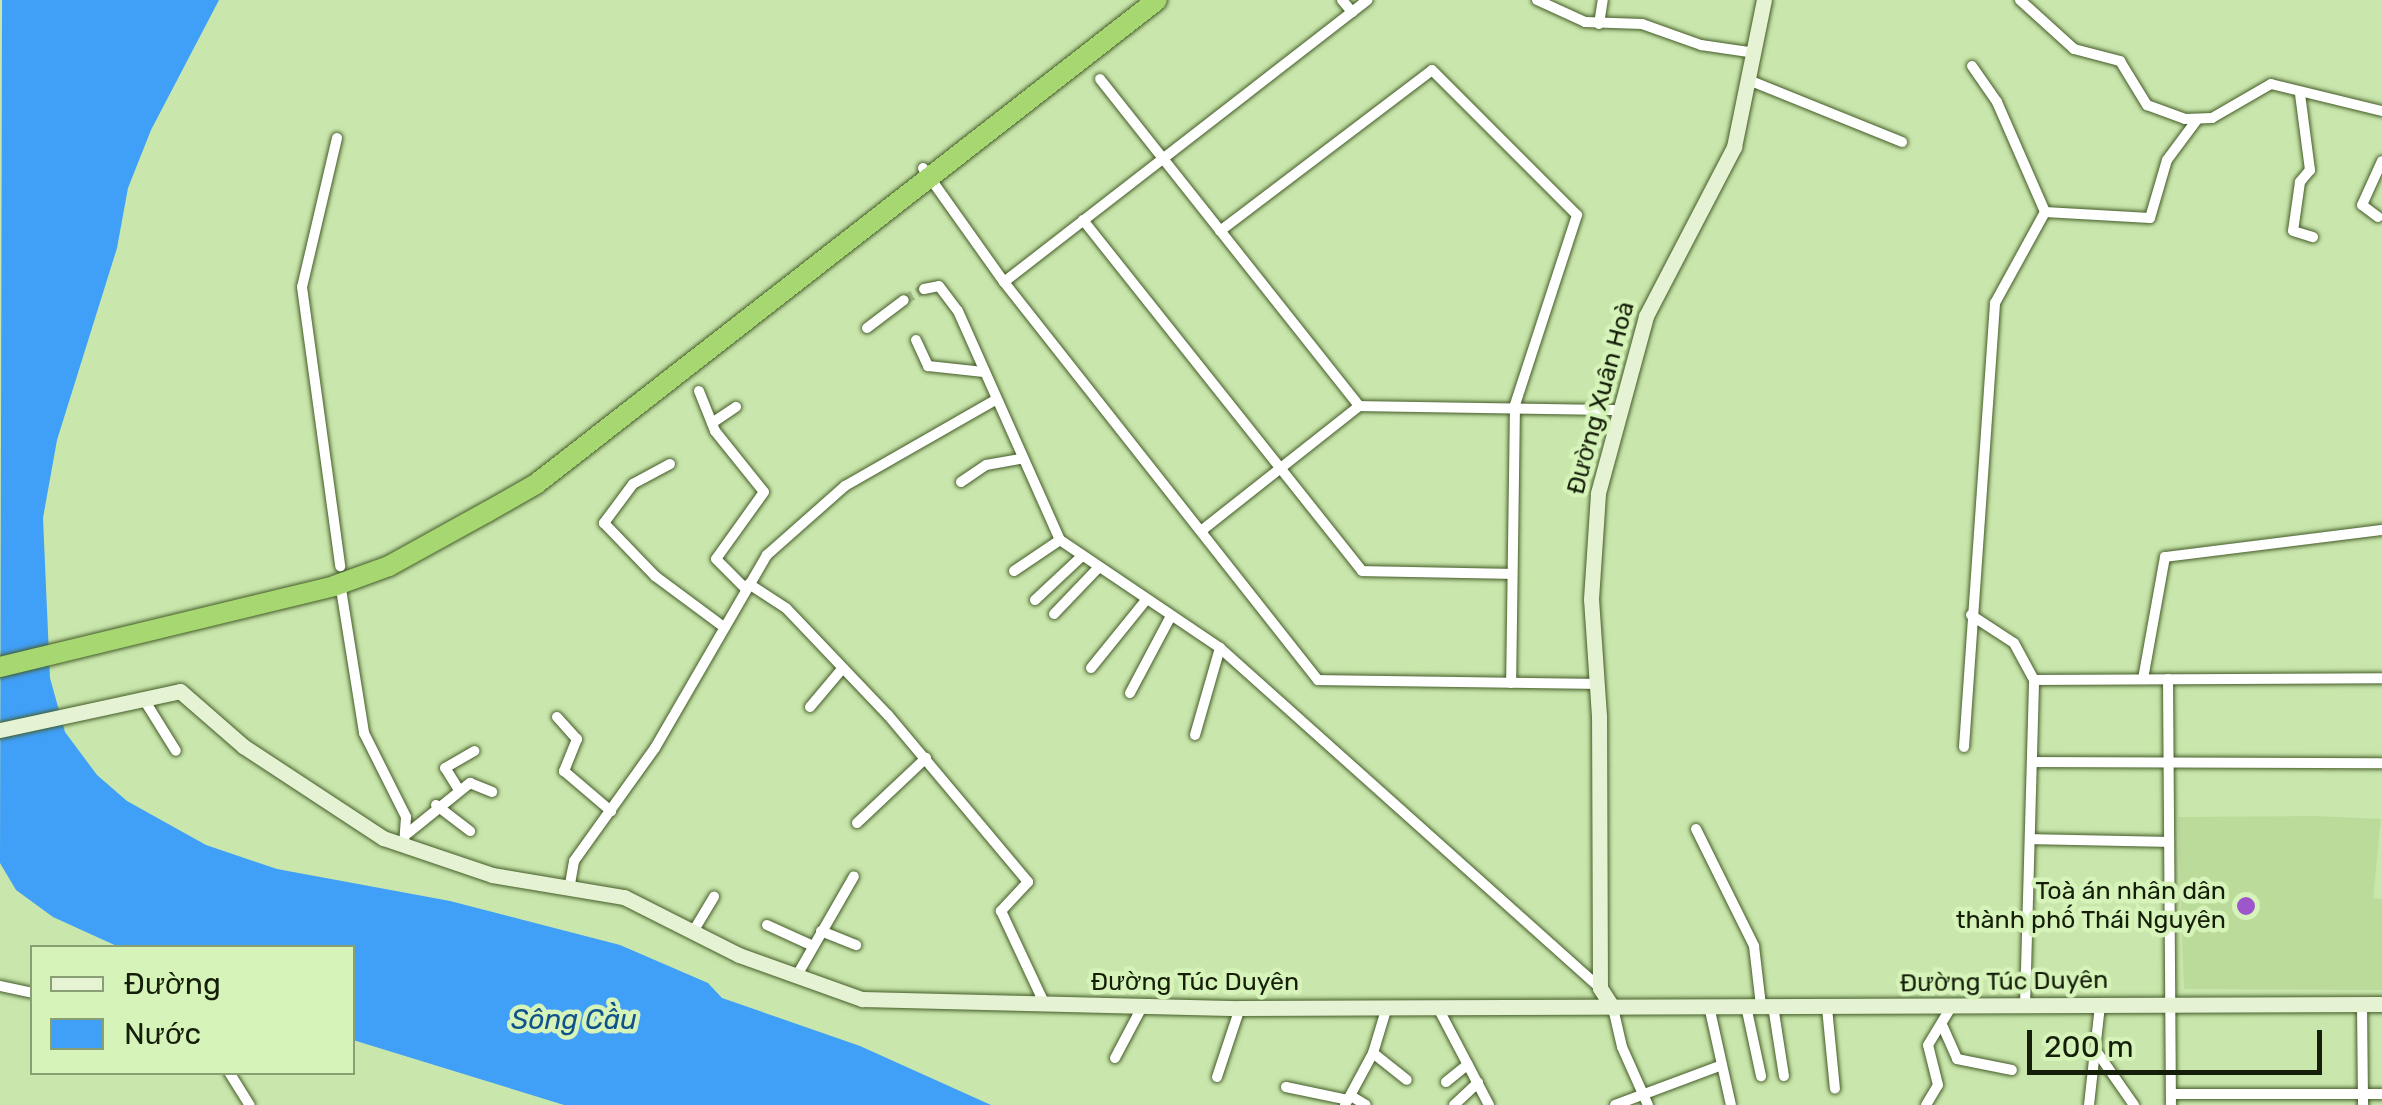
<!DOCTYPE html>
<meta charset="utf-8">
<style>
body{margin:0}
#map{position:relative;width:2382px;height:1105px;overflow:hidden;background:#c9e6ac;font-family:Rubik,sans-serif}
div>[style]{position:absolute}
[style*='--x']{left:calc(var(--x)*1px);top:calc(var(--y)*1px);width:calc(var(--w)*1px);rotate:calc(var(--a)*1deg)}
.built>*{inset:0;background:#bbdb9b}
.water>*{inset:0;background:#409ff6}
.street-tunnel>*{height:10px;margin-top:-5px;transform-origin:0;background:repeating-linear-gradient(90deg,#a5be8b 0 10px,transparent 0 15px)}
.roads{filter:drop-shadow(0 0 2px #445c28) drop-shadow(0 0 2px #445c28)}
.street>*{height:10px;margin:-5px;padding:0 5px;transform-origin:5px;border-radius:5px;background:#fff}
.secondary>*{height:15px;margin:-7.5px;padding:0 7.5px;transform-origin:7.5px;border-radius:7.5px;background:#e5f3d4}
.highway>*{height:20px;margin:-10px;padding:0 10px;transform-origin:10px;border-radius:10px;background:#a7d770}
.dots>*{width:28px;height:28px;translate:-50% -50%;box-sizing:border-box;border:5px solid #d6f3b9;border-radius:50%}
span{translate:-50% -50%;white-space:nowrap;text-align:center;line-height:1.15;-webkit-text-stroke:9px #d6f3b9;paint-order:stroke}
.street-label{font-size:25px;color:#141e09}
.poi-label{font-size:25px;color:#141e09}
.right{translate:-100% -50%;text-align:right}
.water-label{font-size:28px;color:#10538b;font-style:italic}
.legend{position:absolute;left:30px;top:945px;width:325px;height:130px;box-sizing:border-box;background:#d6f3b9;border:2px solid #889e73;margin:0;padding:12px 18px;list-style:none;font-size:30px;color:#141e09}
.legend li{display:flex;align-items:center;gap:20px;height:50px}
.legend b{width:50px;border:2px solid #889e73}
.scale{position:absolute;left:2027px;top:1030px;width:295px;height:45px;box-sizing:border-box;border:5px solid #141e09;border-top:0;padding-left:12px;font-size:30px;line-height:35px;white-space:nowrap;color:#141e09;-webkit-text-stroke:8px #d6f3b9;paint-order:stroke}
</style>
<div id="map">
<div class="built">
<i style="clip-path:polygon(2314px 816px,2381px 819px,2373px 898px,2382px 899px,2382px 990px,2184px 989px,2178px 817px)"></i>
</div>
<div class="water">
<i style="clip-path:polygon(2px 0,219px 0,151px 130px,128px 188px,117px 248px,57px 440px,43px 518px,50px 678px,65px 732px,97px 775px,127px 801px,206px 845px,277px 869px,450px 901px,620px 945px,708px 983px,722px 998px,860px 1046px,991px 1105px,564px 1105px,353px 1040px,352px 948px,119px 947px,53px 917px,16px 890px,0 863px)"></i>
</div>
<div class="street-tunnel">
<i style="--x:904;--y:300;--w:23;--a:-29"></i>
</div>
<div class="roads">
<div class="street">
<i style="--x:1342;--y:0;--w:16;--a:50"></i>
<i style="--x:1537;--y:0;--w:53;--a:24.6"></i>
<i style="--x:1585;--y:22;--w:57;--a:2"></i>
<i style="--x:1642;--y:24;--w:63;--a:19.6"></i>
<i style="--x:1701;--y:45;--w:55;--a:8.4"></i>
<i style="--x:2020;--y:0;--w:73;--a:42.2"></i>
<i style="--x:2074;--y:49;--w:48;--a:14.6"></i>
<i style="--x:2120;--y:61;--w:52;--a:58.5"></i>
<i style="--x:2147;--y:105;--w:40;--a:20.2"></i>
<i style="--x:2185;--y:119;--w:27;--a:-2"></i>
<i style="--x:2212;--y:118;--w:68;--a:-30"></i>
<i style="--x:2271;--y:84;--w:114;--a:13.7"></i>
<i style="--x:1599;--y:24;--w:24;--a:-81"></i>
<i style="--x:1972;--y:66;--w:44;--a:55.2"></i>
<i style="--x:1997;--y:102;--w:120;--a:66.4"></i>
<i style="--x:2045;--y:212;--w:105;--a:3.3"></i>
<i style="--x:2150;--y:218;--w:60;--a:-73.7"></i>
<i style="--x:2167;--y:160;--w:49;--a:-53.4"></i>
<i style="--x:1100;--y:79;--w:417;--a:51.6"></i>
<i style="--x:1359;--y:406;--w:261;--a:0.9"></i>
<i style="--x:1751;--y:81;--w:163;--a:22"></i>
<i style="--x:2300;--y:94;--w:77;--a:82.5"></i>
<i style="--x:2310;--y:170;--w:16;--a:130"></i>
<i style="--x:2300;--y:182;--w:49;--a:98.1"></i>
<i style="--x:2293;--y:231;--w:21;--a:17"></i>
<i style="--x:337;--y:138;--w:153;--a:103.2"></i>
<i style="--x:302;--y:287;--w:282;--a:82.2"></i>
<i style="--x:923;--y:168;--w:140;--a:54.6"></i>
<i style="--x:1004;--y:282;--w:507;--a:51.73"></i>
<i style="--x:1318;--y:680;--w:279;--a:0.8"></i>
<i style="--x:2378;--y:217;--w:20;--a:-143"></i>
<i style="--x:2362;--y:205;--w:48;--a:-65.6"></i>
<i style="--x:1083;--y:220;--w:448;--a:51.5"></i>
<i style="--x:1362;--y:571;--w:150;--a:1.1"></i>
<i style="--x:1220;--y:231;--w:266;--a:-37.2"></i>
<i style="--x:1432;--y:70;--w:205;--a:45"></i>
<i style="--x:1577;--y:215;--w:200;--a:108.1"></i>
<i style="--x:1515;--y:405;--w:278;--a:90.8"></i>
<i style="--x:1004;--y:282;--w:460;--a:-37.8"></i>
<i style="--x:924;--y:289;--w:15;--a:-11"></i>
<i style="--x:939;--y:286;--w:31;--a:53"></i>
<i style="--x:958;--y:311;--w:251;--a:66"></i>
<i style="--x:1060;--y:540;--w:193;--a:34"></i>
<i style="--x:1220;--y:648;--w:510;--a:41.82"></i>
<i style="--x:867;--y:328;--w:46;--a:-37.1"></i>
<i style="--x:916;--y:340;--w:29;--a:65"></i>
<i style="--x:928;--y:366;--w:56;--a:6.1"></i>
<i style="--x:699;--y:391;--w:43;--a:68.2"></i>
<i style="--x:715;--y:431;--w:78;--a:51.2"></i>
<i style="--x:764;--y:492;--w:82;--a:125.6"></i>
<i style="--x:716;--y:559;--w:42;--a:45"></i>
<i style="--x:712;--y:423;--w:29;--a:-34"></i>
<i style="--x:670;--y:464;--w:42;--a:151.6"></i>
<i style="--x:633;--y:484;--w:49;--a:126.6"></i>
<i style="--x:604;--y:523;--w:74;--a:46.1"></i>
<i style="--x:655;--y:576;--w:86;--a:36.5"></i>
<i style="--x:961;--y:482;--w:30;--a:-34"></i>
<i style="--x:986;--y:465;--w:35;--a:-10"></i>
<i style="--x:1201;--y:531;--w:201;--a:-38.3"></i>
<i style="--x:1014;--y:571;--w:55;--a:-34"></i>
<i style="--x:749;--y:584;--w:44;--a:33"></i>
<i style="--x:786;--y:608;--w:148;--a:46.4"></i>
<i style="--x:888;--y:715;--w:218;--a:50"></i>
<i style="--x:1028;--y:882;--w:40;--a:133"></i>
<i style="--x:1001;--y:911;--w:104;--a:64.9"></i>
<i style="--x:341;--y:589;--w:146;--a:80.9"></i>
<i style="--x:364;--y:733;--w:94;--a:63.4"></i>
<i style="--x:406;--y:817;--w:30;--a:94"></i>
<i style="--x:1035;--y:600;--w:62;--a:-43"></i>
<i style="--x:1054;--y:614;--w:62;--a:-46.3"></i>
<i style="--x:1971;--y:615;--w:51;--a:33.1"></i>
<i style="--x:2014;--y:643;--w:42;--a:61.6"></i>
<i style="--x:1091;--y:668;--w:87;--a:-51"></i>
<i style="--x:2143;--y:679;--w:124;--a:-79.8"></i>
<i style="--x:2165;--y:557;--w:219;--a:-7.1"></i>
<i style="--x:2168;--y:679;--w:426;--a:89.6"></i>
<i style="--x:1130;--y:693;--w:87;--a:-62"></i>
<i style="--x:143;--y:698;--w:62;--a:58.1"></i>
<i style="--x:810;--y:707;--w:50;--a:-49.9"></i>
<i style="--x:557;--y:717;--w:30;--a:48"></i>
<i style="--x:577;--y:739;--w:35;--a:112"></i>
<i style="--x:564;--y:771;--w:62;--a:40.4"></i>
<i style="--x:1195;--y:735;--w:91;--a:-74"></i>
<i style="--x:1964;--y:747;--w:445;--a:-86"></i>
<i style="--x:1995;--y:303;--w:104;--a:-61.2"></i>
<i style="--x:2032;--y:762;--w:350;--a:0.2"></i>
<i style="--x:459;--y:790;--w:26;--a:-122"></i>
<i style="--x:445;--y:768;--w:34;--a:-30"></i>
<i style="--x:436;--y:805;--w:43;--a:37.4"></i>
<i style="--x:857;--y:823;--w:95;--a:-43.3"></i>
<i style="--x:1696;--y:829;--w:131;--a:63.6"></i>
<i style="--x:1754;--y:946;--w:60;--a:83.3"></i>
<i style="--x:408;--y:833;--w:80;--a:-38.9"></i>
<i style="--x:470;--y:783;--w:24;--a:22"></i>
<i style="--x:2030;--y:839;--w:138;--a:1.2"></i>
<i style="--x:570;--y:884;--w:23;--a:-80"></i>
<i style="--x:574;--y:861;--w:139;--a:-54.4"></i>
<i style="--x:655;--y:748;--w:223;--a:-59.9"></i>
<i style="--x:767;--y:555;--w:104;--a:-41.5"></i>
<i style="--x:845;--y:486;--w:173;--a:-29.8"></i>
<i style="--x:767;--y:925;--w:51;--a:24.5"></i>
<i style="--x:694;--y:930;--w:39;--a:-59"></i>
<i style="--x:821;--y:931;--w:38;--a:22"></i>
<i style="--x:796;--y:977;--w:116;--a:-60.1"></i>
<i style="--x:0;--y:986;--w:33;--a:12"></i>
<i style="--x:2362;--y:1004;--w:101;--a:89.4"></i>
<i style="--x:1437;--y:1006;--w:112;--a:62.3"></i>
<i style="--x:1709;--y:1006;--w:101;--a:77.5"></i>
<i style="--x:1746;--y:1006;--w:72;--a:77.9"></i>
<i style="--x:1773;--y:1006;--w:71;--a:81.1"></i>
<i style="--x:2025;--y:1006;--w:326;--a:-88.4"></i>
<i style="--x:2034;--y:680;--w:348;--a:-0.3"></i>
<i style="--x:1613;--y:1008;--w:40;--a:77"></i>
<i style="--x:1622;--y:1047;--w:64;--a:65.9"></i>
<i style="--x:1827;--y:1008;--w:81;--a:84.4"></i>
<i style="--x:1943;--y:1027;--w:35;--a:66"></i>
<i style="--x:1957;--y:1059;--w:56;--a:11.3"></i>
<i style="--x:2097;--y:1052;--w:65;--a:55.1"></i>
<i style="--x:1373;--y:1053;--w:43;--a:38.5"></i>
<i style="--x:1115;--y:1058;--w:58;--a:-62.1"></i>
<i style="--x:229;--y:1072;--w:39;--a:58"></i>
<i style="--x:1217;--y:1077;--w:73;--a:-71.6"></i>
<i style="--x:1446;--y:1082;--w:28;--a:-39"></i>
<i style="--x:1286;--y:1087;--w:63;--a:11.8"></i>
<i style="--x:2171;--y:1094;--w:211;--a:0"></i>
<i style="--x:1351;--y:1096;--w:17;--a:31"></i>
<i style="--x:1345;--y:1105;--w:59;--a:-61.7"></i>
<i style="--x:1373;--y:1053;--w:48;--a:-73.1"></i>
<i style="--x:1454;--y:1105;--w:33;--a:-43"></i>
<i style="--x:1615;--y:1105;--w:114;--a:-20.5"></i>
<i style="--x:1926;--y:1105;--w:23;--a:-59"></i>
<i style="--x:1938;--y:1085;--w:41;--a:-104"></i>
<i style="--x:1928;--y:1045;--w:42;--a:-58.6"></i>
<i style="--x:2089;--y:1105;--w:101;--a:-83.7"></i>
</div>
<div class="secondary">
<i style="--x:0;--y:730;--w:184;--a:-12.2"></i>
<i style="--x:180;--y:691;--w:84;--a:41.1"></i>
<i style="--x:243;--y:746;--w:168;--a:33.3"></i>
<i style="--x:383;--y:838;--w:115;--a:18.7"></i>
<i style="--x:492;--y:875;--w:134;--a:9.5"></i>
<i style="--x:624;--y:897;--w:129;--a:26.8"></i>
<i style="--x:739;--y:955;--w:131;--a:19.7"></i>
<i style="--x:862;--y:999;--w:378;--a:1.4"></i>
<i style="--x:1240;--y:1008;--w:1142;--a:-0.2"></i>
<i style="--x:1613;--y:1008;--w:24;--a:-123"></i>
<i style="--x:1600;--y:988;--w:272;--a:-90.2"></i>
<i style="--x:1599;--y:716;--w:117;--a:-93.9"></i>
<i style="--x:1591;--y:599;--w:106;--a:-86.2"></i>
<i style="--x:1598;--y:493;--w:183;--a:-74.8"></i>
<i style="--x:1646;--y:316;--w:191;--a:-62.5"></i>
<i style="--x:1734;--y:147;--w:150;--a:-78.5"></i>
</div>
<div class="highway">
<i style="--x:0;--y:667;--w:344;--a:-13.6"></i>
<i style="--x:334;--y:586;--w:59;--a:-20"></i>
<i style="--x:389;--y:566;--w:112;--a:-28.9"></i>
<i style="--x:487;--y:512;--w:56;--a:-29.7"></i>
<i style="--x:536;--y:484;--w:787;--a:-37.93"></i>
</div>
</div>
<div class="dots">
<i style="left:2246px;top:906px;background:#9d57cb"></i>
</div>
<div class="street-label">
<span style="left:1601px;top:398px;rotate:-75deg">Đường Xuân Hoà</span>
<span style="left:1195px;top:982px">Đường Túc Duyên</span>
<span style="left:2004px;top:982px;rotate:-1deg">Đường Túc Duyên</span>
</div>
<div class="poi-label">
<span class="right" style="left:2226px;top:906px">Toà án nhân dân<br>thành phố Thái Nguyên</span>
</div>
<div class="water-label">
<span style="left:574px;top:1020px">Sông Cầu</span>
</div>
<ul class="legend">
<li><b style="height:12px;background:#e5f3d4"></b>Đường</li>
<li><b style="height:28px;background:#409ff6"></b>Nước</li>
</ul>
<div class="scale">200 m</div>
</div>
